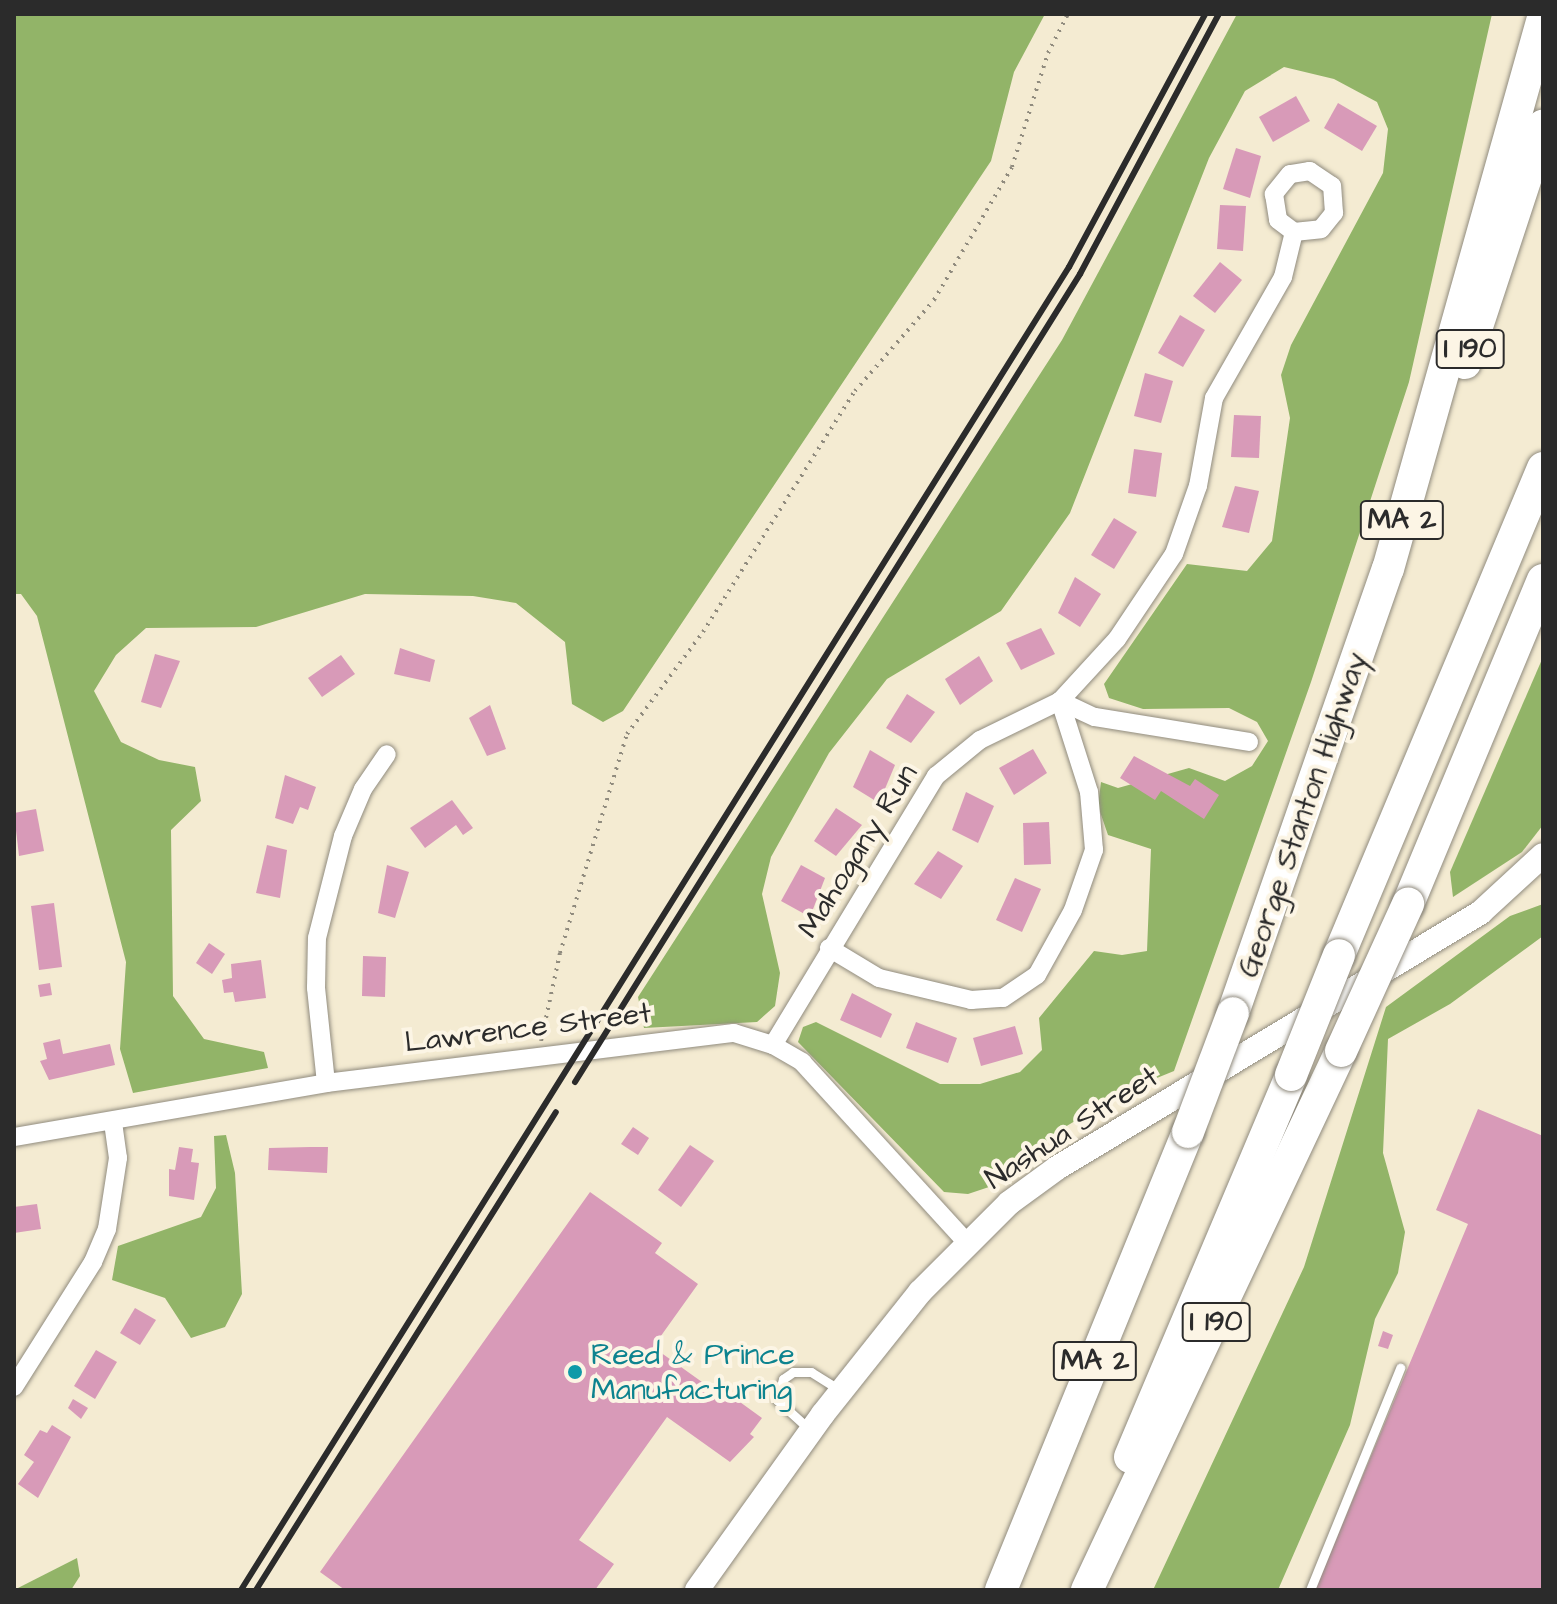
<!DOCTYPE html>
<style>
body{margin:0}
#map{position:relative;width:1557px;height:1604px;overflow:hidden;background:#f4ebd2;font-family:"Architects Daughter",sans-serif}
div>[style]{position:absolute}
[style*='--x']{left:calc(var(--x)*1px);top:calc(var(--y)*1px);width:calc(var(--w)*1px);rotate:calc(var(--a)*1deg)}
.forest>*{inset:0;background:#92b468}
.building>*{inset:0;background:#d89ab8}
.path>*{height:4px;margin-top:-2px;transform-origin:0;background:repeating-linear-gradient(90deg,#908b7e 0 2px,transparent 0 8px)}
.roads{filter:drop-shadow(0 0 2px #908b7e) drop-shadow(0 0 2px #908b7e)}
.service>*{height:9px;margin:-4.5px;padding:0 4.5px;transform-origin:4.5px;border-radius:4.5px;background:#fff}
.minor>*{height:18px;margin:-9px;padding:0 9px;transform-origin:9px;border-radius:9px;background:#fff}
.secondary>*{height:24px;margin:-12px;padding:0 12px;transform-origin:12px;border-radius:12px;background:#fff}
.motorway>*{height:32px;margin:-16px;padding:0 16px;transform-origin:16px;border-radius:16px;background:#fff}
.rail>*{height:6px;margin:-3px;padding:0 3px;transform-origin:3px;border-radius:3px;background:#2b2b2b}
.bridges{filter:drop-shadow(0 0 2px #908b7e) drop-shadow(0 0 2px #908b7e)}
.motorway-bridge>*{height:32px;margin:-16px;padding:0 16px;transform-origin:16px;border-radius:16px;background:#fff}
.dots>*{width:22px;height:22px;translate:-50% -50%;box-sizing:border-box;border:4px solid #fcf5e5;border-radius:50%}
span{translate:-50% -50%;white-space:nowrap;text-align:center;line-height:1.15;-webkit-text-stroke:8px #fcf5e5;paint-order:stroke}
.shield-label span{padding:2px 6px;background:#fcf5e5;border:2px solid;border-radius:6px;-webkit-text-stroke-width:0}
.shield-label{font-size:28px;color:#2b2b2b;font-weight:700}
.street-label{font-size:30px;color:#2b2b2b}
.culture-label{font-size:30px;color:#0d838f}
.left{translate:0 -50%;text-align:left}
.frame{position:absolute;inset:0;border:16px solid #2b2b2b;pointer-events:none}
</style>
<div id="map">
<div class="forest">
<i style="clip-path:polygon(14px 14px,1045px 14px,1014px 72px,991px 161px,623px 711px,603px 722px,572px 704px,565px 642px,516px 603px,473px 596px,365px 594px,256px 627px,146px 628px,116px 655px,94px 691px,121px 742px,159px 760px,195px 767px,201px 801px,171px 830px,173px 996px,204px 1039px,264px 1052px,268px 1068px,133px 1093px,120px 1049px,126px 962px,37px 616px,21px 594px,14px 594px)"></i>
<i style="clip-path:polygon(1237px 14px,1492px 14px,1409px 382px,1311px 682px,1174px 1071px,1125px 1091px,1065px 1127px,989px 1187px,968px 1194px,944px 1192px,798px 1042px,803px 1027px,816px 1022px,940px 1084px,980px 1084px,1020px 1072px,1042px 1050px,1039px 1018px,1094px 951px,1122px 955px,1147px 951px,1151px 849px,1108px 835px,1098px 806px,1101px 782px,1118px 788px,1189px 768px,1225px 781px,1252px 766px,1268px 741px,1257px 722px,1229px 708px,1143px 709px,1109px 698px,1104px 684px,1187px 564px,1247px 571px,1272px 541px,1290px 418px,1281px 375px,1291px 345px,1383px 173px,1388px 129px,1377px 102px,1334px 79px,1284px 67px,1245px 91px,1209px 158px,1070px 513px,1001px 611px,887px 679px,829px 753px,771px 857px,762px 894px,780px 973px,775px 1006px,757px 1022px,644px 1028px,638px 997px,1062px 340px)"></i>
<i style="clip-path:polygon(1543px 657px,1543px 825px,1522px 852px,1453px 897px,1450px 872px)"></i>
<i style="clip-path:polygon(1543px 904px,1543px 936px,1450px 1004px,1388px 1039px,1383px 1153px,1405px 1232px,1398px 1273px,1375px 1319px,1350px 1425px,1278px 1590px,1153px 1590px,1304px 1267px,1386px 1007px,1510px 916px)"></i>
<i style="clip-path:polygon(226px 1135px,235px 1173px,242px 1294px,225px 1327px,191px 1338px,165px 1298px,112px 1280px,118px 1246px,201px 1217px,216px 1188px,214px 1136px)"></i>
<i style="clip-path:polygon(77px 1558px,80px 1576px,71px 1590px,14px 1590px)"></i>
</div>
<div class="building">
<i style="clip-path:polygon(1296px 96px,1310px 121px,1273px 142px,1259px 117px)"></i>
<i style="clip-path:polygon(1338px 103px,1377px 126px,1362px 151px,1324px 128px)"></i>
<i style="clip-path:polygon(1236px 148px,1261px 156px,1250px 198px,1223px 189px)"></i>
<i style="clip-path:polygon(1220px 205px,1246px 206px,1243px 251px,1217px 249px)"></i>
<i style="clip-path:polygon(1220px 262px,1242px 280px,1215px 313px,1193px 296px)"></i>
<i style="clip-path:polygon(1180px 315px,1205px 330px,1183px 367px,1158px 353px)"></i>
<i style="clip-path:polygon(1145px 373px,1173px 381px,1161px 423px,1134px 416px)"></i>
<i style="clip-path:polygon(1234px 415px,1261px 416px,1259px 458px,1231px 457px)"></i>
<i style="clip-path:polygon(1134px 449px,1162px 453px,1156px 497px,1128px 493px)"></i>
<i style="clip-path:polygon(1235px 486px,1259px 491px,1249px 533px,1222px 527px)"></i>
<i style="clip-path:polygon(1114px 518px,1137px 532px,1114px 569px,1091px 555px)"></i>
<i style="clip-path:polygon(1075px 577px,1101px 594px,1080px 627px,1058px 613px)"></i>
<i style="clip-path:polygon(1041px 628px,1055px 654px,1021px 670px,1006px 643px)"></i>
<i style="clip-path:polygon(400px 648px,435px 660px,430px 682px,394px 674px)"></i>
<i style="clip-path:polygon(155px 654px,180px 661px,161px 708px,141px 702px)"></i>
<i style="clip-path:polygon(341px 655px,355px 674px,322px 697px,308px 678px)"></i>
<i style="clip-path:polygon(979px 656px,993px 681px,960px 705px,945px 679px)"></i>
<i style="clip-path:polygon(907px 694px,935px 712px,911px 743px,886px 728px)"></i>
<i style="clip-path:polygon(490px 705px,506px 749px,487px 756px,469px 718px)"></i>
<i style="clip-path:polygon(1033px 749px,1047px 773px,1014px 795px,999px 768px)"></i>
<i style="clip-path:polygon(870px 750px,895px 765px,879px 803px,853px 787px)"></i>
<i style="clip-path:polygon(1134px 756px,1190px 786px,1195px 779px,1219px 795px,1204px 819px,1161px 791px,1155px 800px,1120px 778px)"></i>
<i style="clip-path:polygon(285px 775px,316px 787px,308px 810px,300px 807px,293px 824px,275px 818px)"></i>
<i style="clip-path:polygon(966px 792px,994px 806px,978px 843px,952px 830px)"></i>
<i style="clip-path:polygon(452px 800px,473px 828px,463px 835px,456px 825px,425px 848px,410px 828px)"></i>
<i style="clip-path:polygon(836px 808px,862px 825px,836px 856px,814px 841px)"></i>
<i style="clip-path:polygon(36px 809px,44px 851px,19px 856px,14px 813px)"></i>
<i style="clip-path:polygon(1049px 822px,1051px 864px,1024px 865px,1023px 823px)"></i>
<i style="clip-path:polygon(267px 845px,287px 850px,280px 898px,256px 893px)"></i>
<i style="clip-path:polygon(938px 851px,963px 866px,941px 899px,914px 884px)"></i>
<i style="clip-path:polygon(387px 865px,409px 872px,395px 918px,378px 913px)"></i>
<i style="clip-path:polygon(801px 865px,825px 878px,810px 917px,781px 901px)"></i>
<i style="clip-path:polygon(1015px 878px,1041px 889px,1022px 932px,996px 920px)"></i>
<i style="clip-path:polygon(54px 903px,62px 967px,39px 970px,31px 906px)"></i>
<i style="clip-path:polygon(209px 943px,225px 954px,212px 974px,196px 963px)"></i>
<i style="clip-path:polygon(363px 956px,386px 957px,385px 997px,362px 996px)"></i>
<i style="clip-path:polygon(261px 960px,266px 998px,235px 1002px,233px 992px,224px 993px,222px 980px,232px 978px,231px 964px)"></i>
<i style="clip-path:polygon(50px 983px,52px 995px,40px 997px,38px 985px)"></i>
<i style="clip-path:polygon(852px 993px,892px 1014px,881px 1038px,840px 1020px)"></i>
<i style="clip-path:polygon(916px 1022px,957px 1038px,948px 1063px,906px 1048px)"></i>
<i style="clip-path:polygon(1015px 1026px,1023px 1054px,981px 1066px,973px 1038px)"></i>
<i style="clip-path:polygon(60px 1039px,63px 1054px,110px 1044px,115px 1065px,49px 1080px,40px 1061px,47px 1059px,43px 1043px)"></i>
<i style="clip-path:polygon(1478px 1109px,1543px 1136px,1543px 1590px,1315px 1590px,1468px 1224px,1436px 1210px)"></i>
<i style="clip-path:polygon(633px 1127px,649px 1138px,638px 1155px,621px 1144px)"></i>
<i style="clip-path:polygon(690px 1145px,714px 1161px,681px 1207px,658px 1190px)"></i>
<i style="clip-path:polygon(179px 1147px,193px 1149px,191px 1162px,199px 1163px,194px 1200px,169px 1196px,169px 1169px,175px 1170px)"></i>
<i style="clip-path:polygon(310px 1147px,328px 1147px,327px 1173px,268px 1170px,269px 1148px)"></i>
<i style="clip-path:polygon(590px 1192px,662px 1243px,655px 1253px,698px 1284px,653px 1347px,730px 1402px,733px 1397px,762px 1418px,750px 1434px,754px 1437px,730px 1462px,667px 1417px,579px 1540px,614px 1564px,595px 1590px,345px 1590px,320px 1572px)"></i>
<i style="clip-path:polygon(37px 1204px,41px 1229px,14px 1233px,14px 1207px)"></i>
<i style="clip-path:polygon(135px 1308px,156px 1320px,140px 1345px,120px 1333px)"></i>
<i style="clip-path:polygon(1383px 1331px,1393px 1335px,1388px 1349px,1378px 1346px)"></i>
<i style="clip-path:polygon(96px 1350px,117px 1362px,95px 1399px,74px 1386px)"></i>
<i style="clip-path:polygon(73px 1399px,88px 1408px,81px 1419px,68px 1408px)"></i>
<i style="clip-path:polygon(52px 1425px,71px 1437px,38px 1498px,18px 1484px,34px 1462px,24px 1455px,40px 1430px,47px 1433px)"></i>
</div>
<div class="path">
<i style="--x:541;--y:1041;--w:90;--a:-77.8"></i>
<i style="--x:560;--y:953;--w:229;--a:-73"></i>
<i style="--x:627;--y:734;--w:127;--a:-53.3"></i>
<i style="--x:703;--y:632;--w:285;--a:-57.8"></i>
<i style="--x:855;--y:391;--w:121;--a:-49"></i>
<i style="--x:934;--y:300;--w:154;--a:-59.6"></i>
<i style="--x:1012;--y:167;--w:120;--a:-72.5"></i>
<i style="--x:1048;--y:53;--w:44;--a:-62.9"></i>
</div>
<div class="roads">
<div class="service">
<i style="--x:809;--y:1429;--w:43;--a:-137.8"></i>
<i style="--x:777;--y:1400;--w:22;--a:-74"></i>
<i style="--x:783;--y:1379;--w:12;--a:-35"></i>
<i style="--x:793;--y:1372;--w:18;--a:0"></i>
<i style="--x:811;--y:1372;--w:36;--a:32"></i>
<i style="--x:1310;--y:1590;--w:240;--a:-67.9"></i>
</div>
<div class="minor">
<i style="--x:1060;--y:701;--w:38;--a:25"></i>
<i style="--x:1095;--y:717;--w:156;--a:9.2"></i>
<i style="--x:829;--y:948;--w:58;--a:31"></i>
<i style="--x:879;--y:978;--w:95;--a:13.4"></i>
<i style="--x:971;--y:1000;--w:32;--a:-4"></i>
<i style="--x:1003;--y:998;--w:41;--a:-34.1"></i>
<i style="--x:1037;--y:975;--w:74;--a:-61"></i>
<i style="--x:1073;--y:910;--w:64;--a:-70.7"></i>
<i style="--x:1094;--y:850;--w:58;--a:-94.9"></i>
<i style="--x:1089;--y:792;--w:96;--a:-107.7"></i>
<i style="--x:773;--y:1045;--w:315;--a:-58.8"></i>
<i style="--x:936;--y:776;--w:57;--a:-39.3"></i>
<i style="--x:980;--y:740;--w:89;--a:-26"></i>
<i style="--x:1060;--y:701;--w:84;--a:-47.4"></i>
<i style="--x:1117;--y:639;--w:102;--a:-56.2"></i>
<i style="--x:1174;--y:554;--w:72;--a:-70.6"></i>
<i style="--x:1198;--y:486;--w:89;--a:-79.7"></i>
<i style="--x:1214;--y:398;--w:139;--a:-60.3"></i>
<i style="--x:1283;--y:277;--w:46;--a:-76.3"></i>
<i style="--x:1294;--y:232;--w:27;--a:-6"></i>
<i style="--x:1321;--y:229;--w:21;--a:-51"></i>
<i style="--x:1334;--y:213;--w:27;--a:-94"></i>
<i style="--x:1332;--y:186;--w:27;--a:-146"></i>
<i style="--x:1310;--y:171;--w:20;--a:171"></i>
<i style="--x:1290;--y:174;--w:26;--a:129"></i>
<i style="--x:1274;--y:194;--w:26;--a:81"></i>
<i style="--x:1278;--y:220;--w:20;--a:37"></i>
<i style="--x:326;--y:1083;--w:96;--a:-96"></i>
<i style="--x:316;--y:988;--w:50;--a:-88.9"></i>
<i style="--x:317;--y:938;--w:105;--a:-75.7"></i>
<i style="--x:343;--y:836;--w:51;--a:-66.9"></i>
<i style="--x:363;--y:789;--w:42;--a:-55.6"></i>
<i style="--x:14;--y:1137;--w:317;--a:-9.8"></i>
<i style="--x:326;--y:1083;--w:411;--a:-7"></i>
<i style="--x:734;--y:1033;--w:41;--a:17.1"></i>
<i style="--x:773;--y:1045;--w:34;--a:30"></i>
<i style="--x:802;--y:1062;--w:245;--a:47.6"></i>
<i style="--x:14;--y:1387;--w:148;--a:-57.7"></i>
<i style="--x:93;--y:1262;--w:36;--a:-67"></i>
<i style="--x:107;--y:1229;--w:72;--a:-81.2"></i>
<i style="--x:118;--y:1158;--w:36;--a:-98"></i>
</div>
<div class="secondary">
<i style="--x:697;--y:1590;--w:216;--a:-54.4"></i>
<i style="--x:823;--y:1414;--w:156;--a:-51.5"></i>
<i style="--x:920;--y:1292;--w:126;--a:-45"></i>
<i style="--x:1009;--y:1203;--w:59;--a:-36.1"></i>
<i style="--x:1057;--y:1168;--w:495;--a:-31.1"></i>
<i style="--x:1481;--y:912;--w:84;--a:-42.6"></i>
</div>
<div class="motorway">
<i style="--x:1465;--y:363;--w:250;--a:-71.8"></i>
<i style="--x:1408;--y:904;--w:351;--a:-67.4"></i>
<i style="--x:1339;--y:955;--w:528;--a:-67.27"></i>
<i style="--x:1233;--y:1013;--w:470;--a:-70.8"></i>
<i style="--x:1388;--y:569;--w:572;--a:-74.29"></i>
<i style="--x:1130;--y:1457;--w:415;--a:-67.1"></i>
<i style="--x:1001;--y:1590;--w:495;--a:-67.8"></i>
<i style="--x:1087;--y:1590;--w:596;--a:-64.77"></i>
</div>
</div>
<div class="rail">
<i style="--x:575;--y:1082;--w:953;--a:-57.99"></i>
<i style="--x:1080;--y:274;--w:295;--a:-61.9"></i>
<i style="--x:241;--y:1590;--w:1561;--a:-57.96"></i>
<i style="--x:1069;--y:267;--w:287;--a:-61.7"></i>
<i style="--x:256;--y:1590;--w:564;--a:-57.89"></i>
</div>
<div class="bridges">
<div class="motorway-bridge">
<i style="--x:1341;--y:1051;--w:162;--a:-65.5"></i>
<i style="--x:1291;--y:1075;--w:129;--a:-68.2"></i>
<i style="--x:1188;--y:1132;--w:127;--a:-69.3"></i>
</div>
</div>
<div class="dots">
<i style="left:575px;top:1372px;background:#0f9aa8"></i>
</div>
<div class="shield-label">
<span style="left:1470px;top:349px">I 190</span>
<span style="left:1402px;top:520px">MA 2</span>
<span style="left:1216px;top:1322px">I 190</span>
<span style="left:1095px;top:1361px">MA 2</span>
</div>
<div class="street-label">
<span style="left:1303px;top:815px;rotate:-71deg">George Stanton Highway</span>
<span style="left:858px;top:851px;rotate:-58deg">Mahogany Run</span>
<span style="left:528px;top:1028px;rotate:-7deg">Lawrence Street</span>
<span style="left:1072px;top:1128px;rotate:-33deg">Nashua Street</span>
</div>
<div class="culture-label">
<span class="left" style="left:591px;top:1372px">Reed &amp; Prince<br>Manufacturing</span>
</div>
<div class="frame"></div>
</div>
